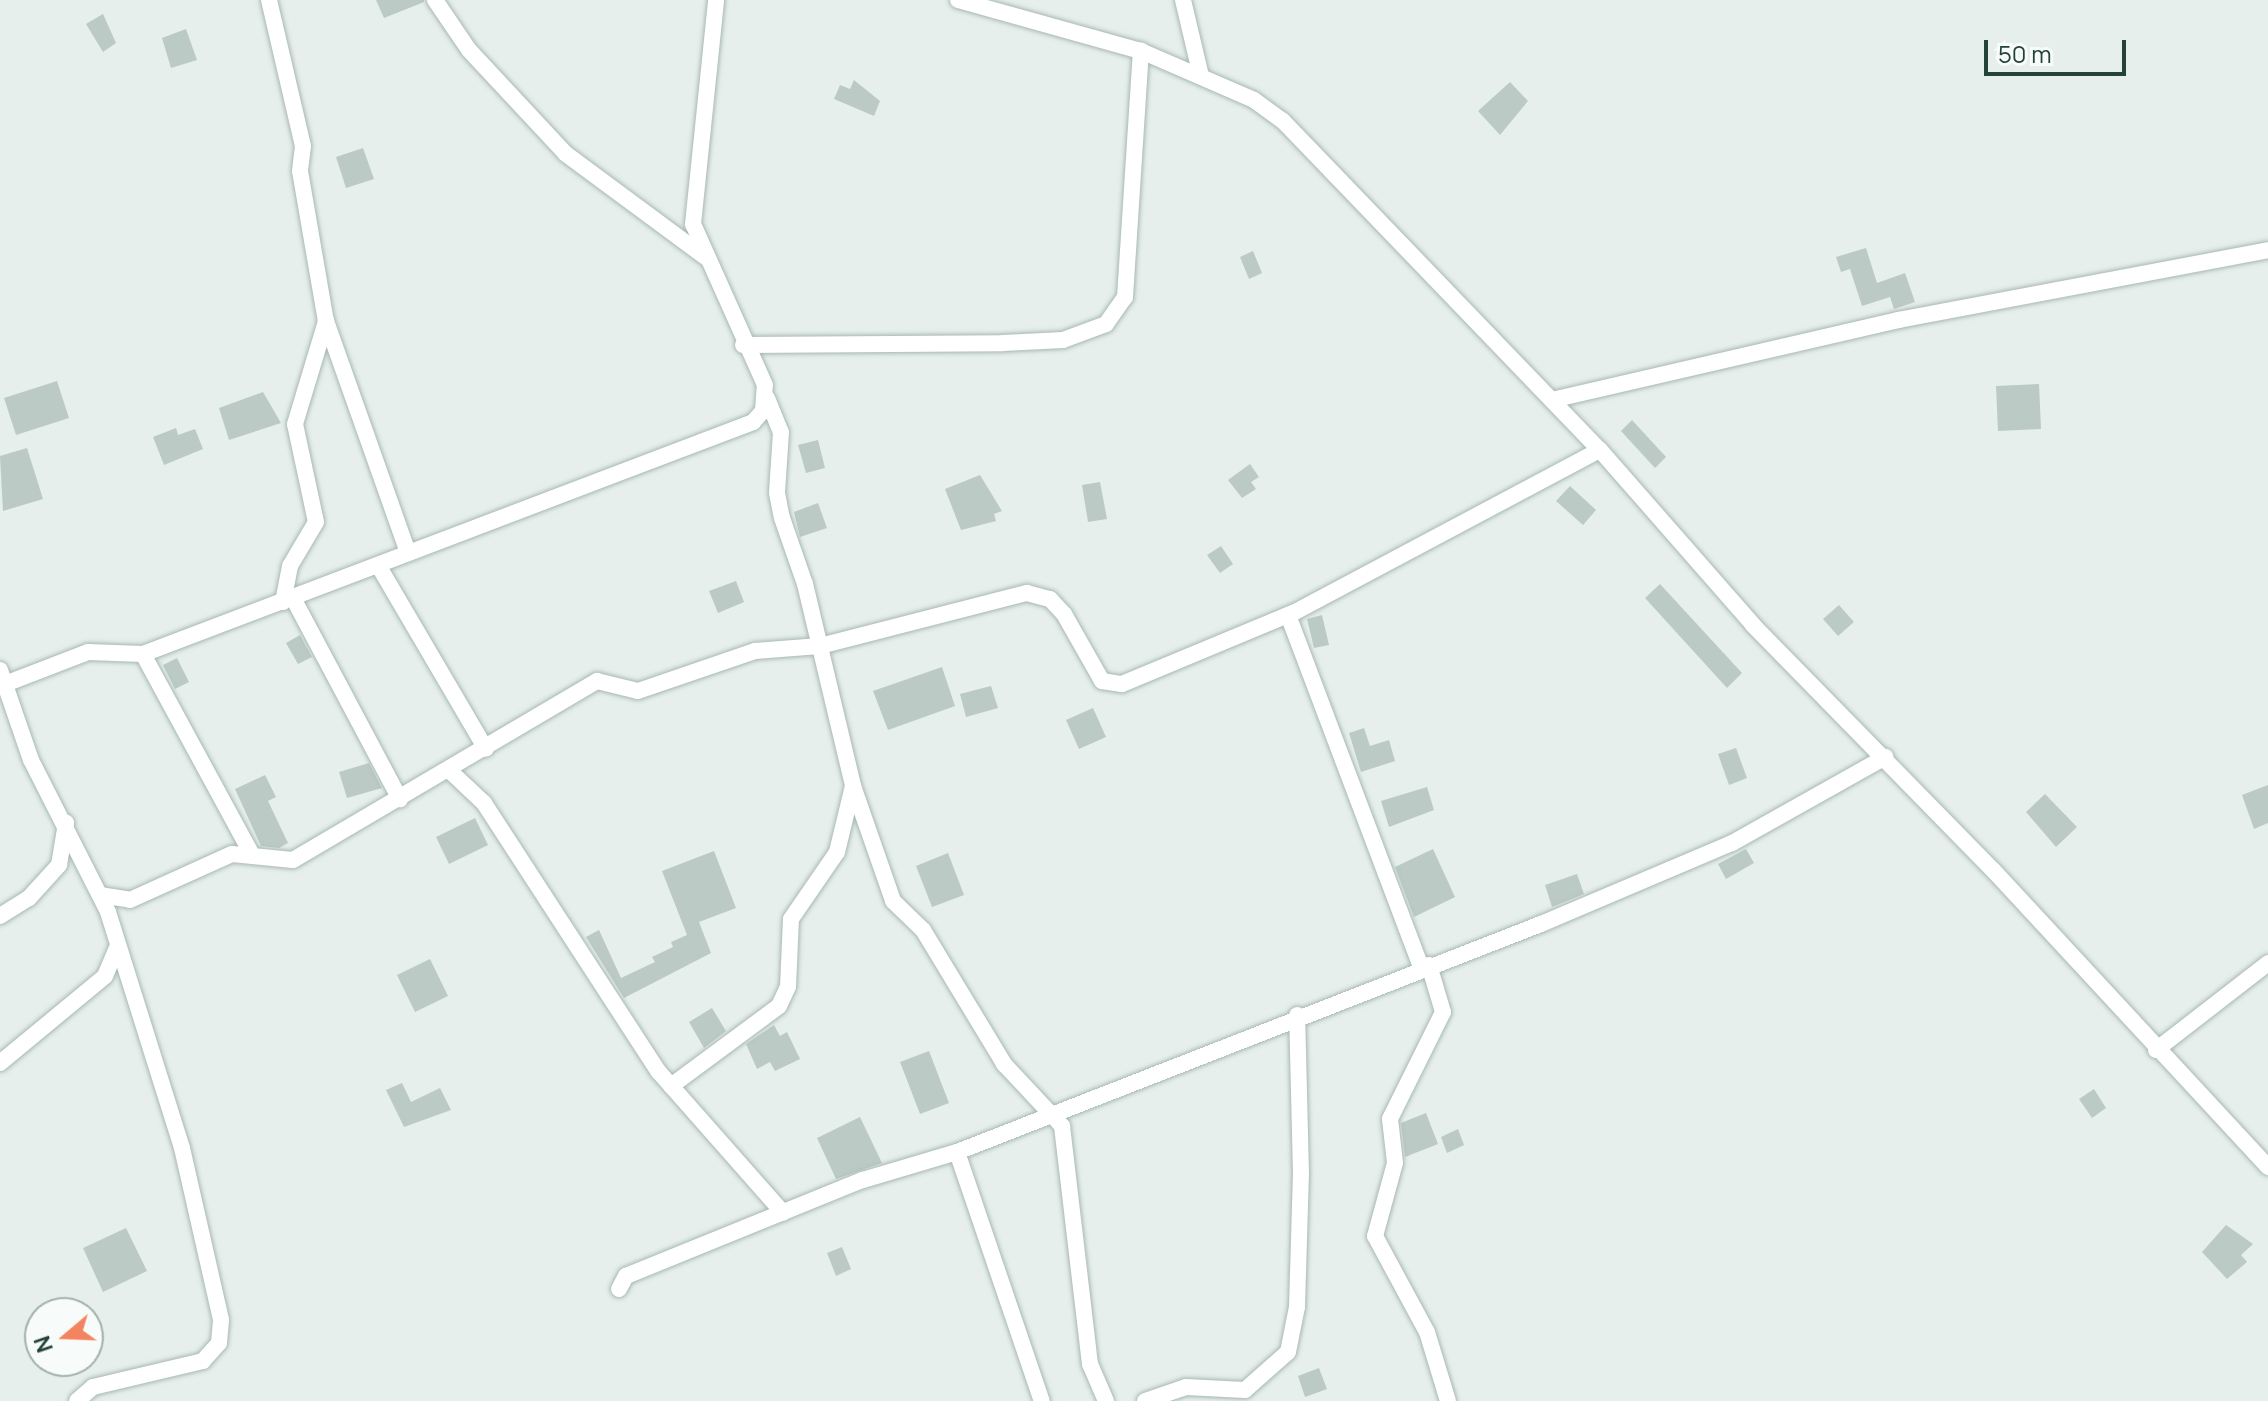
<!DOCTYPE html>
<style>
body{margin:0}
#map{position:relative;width:2268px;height:1401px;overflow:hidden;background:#e6efeb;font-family:Manrope,sans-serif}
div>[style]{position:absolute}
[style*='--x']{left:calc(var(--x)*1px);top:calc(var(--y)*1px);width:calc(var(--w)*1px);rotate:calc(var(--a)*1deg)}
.building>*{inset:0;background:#bbcac4}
.roads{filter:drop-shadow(0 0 2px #a8b8b2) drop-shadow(0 0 2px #a8b8b2)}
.street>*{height:16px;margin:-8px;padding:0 8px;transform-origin:8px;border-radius:8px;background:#fff}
span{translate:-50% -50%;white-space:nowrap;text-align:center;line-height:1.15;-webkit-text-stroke:8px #f7fbf9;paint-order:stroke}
.north{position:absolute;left:24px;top:1297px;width:80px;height:80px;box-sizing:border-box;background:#f7fbf9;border:2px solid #a3b1ad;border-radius:50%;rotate:251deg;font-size:22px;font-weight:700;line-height:32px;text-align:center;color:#24423a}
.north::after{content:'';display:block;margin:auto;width:28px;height:36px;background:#f4845f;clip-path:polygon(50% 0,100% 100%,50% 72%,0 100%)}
.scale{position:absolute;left:1984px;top:40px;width:142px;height:36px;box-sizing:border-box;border:4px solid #24423a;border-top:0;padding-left:10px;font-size:24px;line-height:28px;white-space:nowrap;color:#24423a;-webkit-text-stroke:6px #f7fbf9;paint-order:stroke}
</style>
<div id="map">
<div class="building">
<i style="clip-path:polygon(376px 0,424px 0,424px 2px,384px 18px)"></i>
<i style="clip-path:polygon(103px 14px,116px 43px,103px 52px,86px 24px)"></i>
<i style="clip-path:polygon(186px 29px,197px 60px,171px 68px,162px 38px)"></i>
<i style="clip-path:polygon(854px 80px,880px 101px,874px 116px,834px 99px,840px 85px,850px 89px)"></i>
<i style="clip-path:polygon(1510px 82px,1528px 101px,1500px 135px,1478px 111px)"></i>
<i style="clip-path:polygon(363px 148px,374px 179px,346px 188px,336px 157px)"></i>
<i style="clip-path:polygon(1866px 248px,1877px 283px,1905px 273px,1915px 302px,1894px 309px,1890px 297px,1862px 306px,1850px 269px,1841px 272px,1836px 257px)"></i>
<i style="clip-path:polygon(1253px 251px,1262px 273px,1249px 279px,1240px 257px)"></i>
<i style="clip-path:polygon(57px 381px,69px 418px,16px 435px,4px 398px)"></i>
<i style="clip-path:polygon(2039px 384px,2041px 429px,1998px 431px,1996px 386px)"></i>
<i style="clip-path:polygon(263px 392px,281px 423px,229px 440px,219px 408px)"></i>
<i style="clip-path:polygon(1632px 420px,1666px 457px,1655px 468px,1621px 431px)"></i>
<i style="clip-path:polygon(176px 428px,178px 435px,195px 429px,203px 449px,164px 465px,153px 437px)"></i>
<i style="clip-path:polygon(818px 440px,825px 468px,806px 473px,798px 445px)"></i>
<i style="clip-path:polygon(27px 448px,43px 499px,3px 511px,0 456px)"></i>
<i style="clip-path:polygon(1250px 464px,1259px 477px,1251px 482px,1256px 489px,1242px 498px,1228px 480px)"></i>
<i style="clip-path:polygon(980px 475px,1002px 511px,994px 514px,996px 521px,961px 530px,945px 489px)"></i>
<i style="clip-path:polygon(1100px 482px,1107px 519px,1088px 522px,1082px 485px)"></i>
<i style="clip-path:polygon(1570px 486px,1596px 510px,1583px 525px,1556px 501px)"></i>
<i style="clip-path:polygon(818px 503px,827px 528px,800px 537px,794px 512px)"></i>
<i style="clip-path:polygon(1221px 546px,1233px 564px,1220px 573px,1207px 555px)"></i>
<i style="clip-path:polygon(736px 581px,744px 602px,718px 613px,709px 591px)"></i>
<i style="clip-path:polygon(1660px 584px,1742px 673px,1727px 688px,1645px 598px)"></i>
<i style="clip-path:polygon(1839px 605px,1854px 622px,1838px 636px,1823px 619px)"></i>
<i style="clip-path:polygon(1322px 615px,1329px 645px,1314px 648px,1307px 619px)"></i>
<i style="clip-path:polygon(300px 635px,312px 657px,298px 664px,286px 643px)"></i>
<i style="clip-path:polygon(177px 658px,189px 682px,175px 689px,163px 665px)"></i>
<i style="clip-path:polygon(942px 667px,955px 706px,888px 730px,873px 691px)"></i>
<i style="clip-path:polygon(991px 686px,998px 708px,966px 717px,960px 694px)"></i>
<i style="clip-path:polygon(1093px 708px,1106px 737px,1079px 749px,1066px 720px)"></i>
<i style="clip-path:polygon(1364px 728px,1370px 746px,1389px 740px,1395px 761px,1361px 772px,1349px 733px)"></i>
<i style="clip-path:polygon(1736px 748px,1747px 778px,1729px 785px,1718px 754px)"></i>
<i style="clip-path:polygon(369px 763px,382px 788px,347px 798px,339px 772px)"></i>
<i style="clip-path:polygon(265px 775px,276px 797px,268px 801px,288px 843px,279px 848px,261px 846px,235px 789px)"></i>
<i style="clip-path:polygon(2268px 785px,2268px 823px,2254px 829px,2242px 795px)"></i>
<i style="clip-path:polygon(1427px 787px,1434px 810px,1389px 827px,1381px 801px)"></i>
<i style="clip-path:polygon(2045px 794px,2077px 827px,2056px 847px,2026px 812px)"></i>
<i style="clip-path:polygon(475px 818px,488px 845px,449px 864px,436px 837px)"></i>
<i style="clip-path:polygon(1433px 849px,1455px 897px,1414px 917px,1395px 867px)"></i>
<i style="clip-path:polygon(1746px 849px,1754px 863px,1726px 879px,1718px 864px)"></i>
<i style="clip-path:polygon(714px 851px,736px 908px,699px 922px,711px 953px,624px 998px,586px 937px,599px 930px,621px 978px,655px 962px,652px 957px,673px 947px,671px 942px,687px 935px,662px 871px)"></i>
<i style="clip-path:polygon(948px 853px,964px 895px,932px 907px,916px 866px)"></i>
<i style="clip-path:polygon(1577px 874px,1584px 894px,1552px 907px,1545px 885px)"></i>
<i style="clip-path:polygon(430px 959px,448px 996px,415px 1012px,397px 975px)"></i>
<i style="clip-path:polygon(712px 1008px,726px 1031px,704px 1048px,689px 1022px)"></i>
<i style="clip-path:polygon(774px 1025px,780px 1036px,787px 1032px,800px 1059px,775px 1071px,770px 1062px,757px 1069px,746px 1044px)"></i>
<i style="clip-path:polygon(929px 1051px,949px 1103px,920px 1114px,900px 1062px)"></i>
<i style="clip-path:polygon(402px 1083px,411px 1102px,440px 1088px,451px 1110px,404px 1127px,386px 1090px)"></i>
<i style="clip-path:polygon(2094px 1089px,2106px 1108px,2092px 1118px,2079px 1099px)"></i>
<i style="clip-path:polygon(1426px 1113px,1438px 1144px,1405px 1157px,1401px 1123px)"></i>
<i style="clip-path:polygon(860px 1117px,882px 1163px,836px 1179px,817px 1138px)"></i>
<i style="clip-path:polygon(1458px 1129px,1464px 1145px,1447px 1153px,1441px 1137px)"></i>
<i style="clip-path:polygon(2226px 1225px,2253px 1244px,2241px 1255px,2247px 1262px,2227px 1279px,2202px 1252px)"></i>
<i style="clip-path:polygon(126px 1228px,147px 1271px,103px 1292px,83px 1248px)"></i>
<i style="clip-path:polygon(842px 1247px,851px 1269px,836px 1276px,827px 1253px)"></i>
<i style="clip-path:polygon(1319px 1368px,1327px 1389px,1305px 1397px,1298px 1376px)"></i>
</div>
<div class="roads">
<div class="street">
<i style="--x:269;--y:0;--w:150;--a:76.9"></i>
<i style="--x:303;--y:146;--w:25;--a:97"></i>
<i style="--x:300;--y:171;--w:152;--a:80.2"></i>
<i style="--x:326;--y:321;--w:245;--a:70.5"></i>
<i style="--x:435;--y:0;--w:60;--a:55.8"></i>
<i style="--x:469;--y:50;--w:142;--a:47"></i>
<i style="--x:566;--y:154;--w:173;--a:36.5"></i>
<i style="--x:958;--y:0;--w:190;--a:15.6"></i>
<i style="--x:1141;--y:51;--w:123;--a:23.4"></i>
<i style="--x:1254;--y:100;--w:36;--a:36"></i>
<i style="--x:1283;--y:121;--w:457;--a:46.1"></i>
<i style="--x:1600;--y:450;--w:232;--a:48.8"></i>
<i style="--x:1753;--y:625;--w:343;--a:45.6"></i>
<i style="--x:1993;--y:870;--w:405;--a:47.2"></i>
<i style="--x:1183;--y:0;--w:78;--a:76.7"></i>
<i style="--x:743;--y:345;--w:260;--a:-0.4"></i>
<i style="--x:1003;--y:343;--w:60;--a:-2.9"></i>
<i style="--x:1063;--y:340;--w:46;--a:-20.4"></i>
<i style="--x:1106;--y:324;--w:33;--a:-55"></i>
<i style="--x:1125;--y:297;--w:247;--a:-86.3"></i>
<i style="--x:767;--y:398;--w:37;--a:68"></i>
<i style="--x:781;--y:432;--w:61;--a:93.8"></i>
<i style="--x:777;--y:493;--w:25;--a:79"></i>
<i style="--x:782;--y:518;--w:70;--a:70.8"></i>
<i style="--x:805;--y:584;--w:208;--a:76.6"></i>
<i style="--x:853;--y:786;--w:122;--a:70.8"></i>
<i style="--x:893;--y:901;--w:42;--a:44"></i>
<i style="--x:923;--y:930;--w:157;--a:58.8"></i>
<i style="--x:1004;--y:1064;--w:85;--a:46.9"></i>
<i style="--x:1062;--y:1126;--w:240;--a:83.3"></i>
<i style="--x:1090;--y:1364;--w:40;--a:66.6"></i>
<i style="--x:1552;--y:400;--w:356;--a:-13"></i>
<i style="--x:1899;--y:320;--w:376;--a:-10.7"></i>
<i style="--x:378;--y:565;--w:213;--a:59.6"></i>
<i style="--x:293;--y:598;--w:228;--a:62"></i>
<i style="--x:283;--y:602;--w:37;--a:-79"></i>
<i style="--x:290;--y:566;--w:51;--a:-59.4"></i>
<i style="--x:316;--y:522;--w:100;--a:-102.1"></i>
<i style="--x:295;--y:424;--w:108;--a:-73.2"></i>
<i style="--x:1288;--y:615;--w:376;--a:69.3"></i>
<i style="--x:143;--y:654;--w:229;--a:61.5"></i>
<i style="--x:0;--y:670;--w:95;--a:71"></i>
<i style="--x:31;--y:760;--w:170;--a:63.1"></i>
<i style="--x:108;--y:912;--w:247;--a:72.6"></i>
<i style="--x:182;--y:1148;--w:176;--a:77.2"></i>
<i style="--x:221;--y:1320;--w:23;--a:95"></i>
<i style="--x:219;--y:1343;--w:24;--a:132"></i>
<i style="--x:203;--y:1361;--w:113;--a:166.7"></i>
<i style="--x:93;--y:1387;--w:21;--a:139"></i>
<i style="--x:5;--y:684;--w:89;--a:-21.1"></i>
<i style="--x:88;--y:652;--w:55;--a:2.1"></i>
<i style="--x:143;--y:654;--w:653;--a:-20.82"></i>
<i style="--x:753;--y:422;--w:15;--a:-48"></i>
<i style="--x:763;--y:411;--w:26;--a:-86"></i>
<i style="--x:765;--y:385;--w:176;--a:-114.1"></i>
<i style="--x:693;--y:224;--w:225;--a:-84.1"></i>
<i style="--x:451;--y:772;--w:45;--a:43.2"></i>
<i style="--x:484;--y:803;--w:320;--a:57"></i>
<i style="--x:658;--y:1071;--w:189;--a:48.6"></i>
<i style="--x:100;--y:895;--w:30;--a:9"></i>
<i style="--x:130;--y:900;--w:112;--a:-24.3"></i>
<i style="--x:232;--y:854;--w:61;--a:5.6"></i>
<i style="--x:293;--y:860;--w:353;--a:-30.5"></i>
<i style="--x:597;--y:681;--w:42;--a:13.7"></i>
<i style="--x:638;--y:691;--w:124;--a:-18.9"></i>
<i style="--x:755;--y:651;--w:65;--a:-4.4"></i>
<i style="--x:820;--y:646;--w:214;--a:-14.4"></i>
<i style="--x:1027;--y:593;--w:24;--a:15"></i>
<i style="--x:1050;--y:599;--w:21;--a:47"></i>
<i style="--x:1064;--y:614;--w:77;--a:60.4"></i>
<i style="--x:1102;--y:681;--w:20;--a:9"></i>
<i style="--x:1122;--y:684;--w:187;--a:-22.6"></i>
<i style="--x:1295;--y:612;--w:345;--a:-28"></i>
<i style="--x:0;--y:916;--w:34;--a:-32"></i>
<i style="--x:29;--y:898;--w:45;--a:-47.7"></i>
<i style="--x:59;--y:865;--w:43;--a:-80.5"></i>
<i style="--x:1429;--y:965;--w:49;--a:73.4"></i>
<i style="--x:1443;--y:1012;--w:119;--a:116.4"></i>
<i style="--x:1390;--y:1119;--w:44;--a:83.5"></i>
<i style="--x:1395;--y:1163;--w:76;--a:105.3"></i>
<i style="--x:1375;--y:1236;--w:109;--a:61.6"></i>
<i style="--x:1427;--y:1332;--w:72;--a:73.1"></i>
<i style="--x:2156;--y:1050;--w:142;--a:-37.8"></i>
<i style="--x:0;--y:1063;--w:136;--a:-39.6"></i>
<i style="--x:105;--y:976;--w:33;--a:-67"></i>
<i style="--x:671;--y:1086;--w:134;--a:-36.5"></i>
<i style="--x:779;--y:1006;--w:21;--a:-65"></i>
<i style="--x:788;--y:987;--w:68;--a:-87.5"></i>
<i style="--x:791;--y:919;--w:81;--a:-55.5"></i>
<i style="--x:837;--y:852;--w:68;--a:-76.4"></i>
<i style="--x:957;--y:1152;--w:263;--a:71.2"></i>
<i style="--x:619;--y:1289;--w:15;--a:-62"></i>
<i style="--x:626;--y:1276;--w:256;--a:-22.1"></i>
<i style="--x:863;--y:1180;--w:98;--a:-16.6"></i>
<i style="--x:957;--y:1152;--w:627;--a:-21.33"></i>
<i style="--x:1541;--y:924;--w:207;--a:-23"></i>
<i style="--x:1732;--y:843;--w:176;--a:-29.3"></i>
<i style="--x:1145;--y:1401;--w:43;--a:-18.9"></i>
<i style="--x:1186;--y:1387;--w:59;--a:2.9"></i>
<i style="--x:1245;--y:1390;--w:57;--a:-41.5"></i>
<i style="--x:1288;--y:1352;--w:46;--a:-78.7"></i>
<i style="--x:1297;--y:1307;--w:133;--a:-88.3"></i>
<i style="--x:1301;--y:1174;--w:159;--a:-91.4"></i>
</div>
</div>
<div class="north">N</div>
<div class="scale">50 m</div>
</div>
